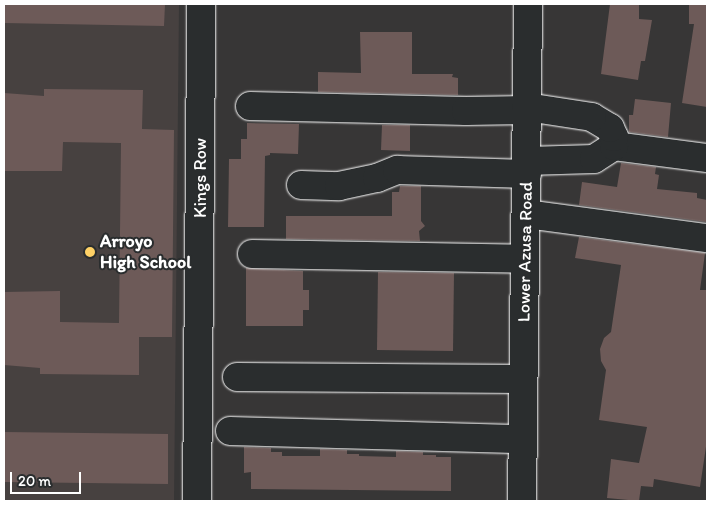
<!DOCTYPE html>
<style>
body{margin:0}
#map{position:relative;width:711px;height:505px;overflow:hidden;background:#373636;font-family:Itim,sans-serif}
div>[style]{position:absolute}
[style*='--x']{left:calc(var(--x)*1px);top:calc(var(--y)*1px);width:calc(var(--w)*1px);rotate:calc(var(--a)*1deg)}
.built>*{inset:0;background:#474140}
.building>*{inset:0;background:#6d5a58}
.roads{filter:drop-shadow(0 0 1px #fff) drop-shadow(0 0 1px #fff)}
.minor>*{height:28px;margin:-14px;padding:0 14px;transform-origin:14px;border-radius:14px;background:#2a2d2e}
.major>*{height:28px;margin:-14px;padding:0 14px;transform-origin:14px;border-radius:14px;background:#2a2d2e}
.dots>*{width:14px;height:14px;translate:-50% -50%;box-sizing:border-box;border:2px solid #2a2d2e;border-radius:50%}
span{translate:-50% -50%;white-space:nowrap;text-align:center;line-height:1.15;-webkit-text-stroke:4px #2a2d2e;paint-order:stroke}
.street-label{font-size:18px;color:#fff}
.poi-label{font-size:18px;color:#fff;font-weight:700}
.left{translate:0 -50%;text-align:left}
.frame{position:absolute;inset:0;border:5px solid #fff;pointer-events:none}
.scale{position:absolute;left:10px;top:472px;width:71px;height:22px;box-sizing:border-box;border:2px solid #fff;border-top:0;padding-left:6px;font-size:15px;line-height:18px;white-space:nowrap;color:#fff;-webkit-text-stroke:4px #2a2d2e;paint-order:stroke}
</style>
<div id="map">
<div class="built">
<i style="clip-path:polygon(4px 4px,179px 4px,174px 501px,4px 501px)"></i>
</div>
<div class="building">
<i style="clip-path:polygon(4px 4px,165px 4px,164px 26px,4px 23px)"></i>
<i style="clip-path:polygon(610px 4px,639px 4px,639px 19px,652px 20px,645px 61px,641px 61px,638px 80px,601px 74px)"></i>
<i style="clip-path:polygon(689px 4px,707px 4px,707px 107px,682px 103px,694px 24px,689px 24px)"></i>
<i style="clip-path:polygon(360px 32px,412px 32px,412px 74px,453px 74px,452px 77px,458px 78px,458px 95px,318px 92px,318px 72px,361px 73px)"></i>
<i style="clip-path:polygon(44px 89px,143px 90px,142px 129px,174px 130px,172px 337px,139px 337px,139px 375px,40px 374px,40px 368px,4px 365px,4px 292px,60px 291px,60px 322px,119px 323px,121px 143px,63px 142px,62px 171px,4px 171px,4px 93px,44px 96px)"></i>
<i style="clip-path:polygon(635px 99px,671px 103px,668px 137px,629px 132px,629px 115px,633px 115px)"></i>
<i style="clip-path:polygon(247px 123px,299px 124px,298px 154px,270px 153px,270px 155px,265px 156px,264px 227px,228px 227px,229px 159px,241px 159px,241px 139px,247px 139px)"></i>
<i style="clip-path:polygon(382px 125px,410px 125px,410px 151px,381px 150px)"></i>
<i style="clip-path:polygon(621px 163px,656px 167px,655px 174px,659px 175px,657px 189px,697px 193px,697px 198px,707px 200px,707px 222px,579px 205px,582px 182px,617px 187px)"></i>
<i style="clip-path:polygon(400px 186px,421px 186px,421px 221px,425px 226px,419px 231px,420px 241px,286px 239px,286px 216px,392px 216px,392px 192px,399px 192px)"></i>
<i style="clip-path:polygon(579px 237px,705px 253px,700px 290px,707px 290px,707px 440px,700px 487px,654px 479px,653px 487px,641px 486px,639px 501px,607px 498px,611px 459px,639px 463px,647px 427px,599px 420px,606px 370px,601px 361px,600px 349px,604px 338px,611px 332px,621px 265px,575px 258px)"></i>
<i style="clip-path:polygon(246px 268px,303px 271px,303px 290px,309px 290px,309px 310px,303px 310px,303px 326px,246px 326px)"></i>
<i style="clip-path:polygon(378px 272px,454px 273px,453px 351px,377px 350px)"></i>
<i style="clip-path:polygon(4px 432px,168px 434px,168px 484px,4px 482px)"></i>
<i style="clip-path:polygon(244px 447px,271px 448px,271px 452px,282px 452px,282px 456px,320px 456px,320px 449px,347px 450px,347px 454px,359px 454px,359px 456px,396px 457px,396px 451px,423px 452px,423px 455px,436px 455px,436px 457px,451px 457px,451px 491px,251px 489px,251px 472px,244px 473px)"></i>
</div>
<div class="roads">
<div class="minor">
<i style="--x:250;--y:106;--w:216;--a:1.3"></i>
<i style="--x:466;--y:111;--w:61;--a:-0.9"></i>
<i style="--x:614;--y:146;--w:94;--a:7.4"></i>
<i style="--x:527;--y:161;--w:67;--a:-1.7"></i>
<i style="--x:594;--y:159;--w:24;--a:-33"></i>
<i style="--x:614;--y:146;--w:9;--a:-90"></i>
<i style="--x:614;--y:137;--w:10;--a:-114"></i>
<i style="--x:610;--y:128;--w:21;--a:-149"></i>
<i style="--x:592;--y:117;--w:66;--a:-171.3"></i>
<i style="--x:301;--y:185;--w:38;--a:2"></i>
<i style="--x:339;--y:186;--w:39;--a:-12"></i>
<i style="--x:377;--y:178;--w:22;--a:-22"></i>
<i style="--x:397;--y:170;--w:130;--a:1.8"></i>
<i style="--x:526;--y:214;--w:183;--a:7.6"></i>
<i style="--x:252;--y:254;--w:273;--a:1"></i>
<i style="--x:237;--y:377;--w:286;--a:0.4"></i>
<i style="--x:230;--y:431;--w:293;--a:1.6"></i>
<i style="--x:197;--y:501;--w:497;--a:-89.5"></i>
</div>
<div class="major">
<i style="--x:522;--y:501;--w:497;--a:-89.3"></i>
</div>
</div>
<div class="dots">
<i style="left:90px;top:252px;background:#ffd166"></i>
</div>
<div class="street-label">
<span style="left:200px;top:178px;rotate:-90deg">Kings Row</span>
<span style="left:525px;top:252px;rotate:-89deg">Lower Azusa Road</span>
</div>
<div class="poi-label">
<span class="left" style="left:100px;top:252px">Arroyo<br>High School</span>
</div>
<div class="frame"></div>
<div class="scale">20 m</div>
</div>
